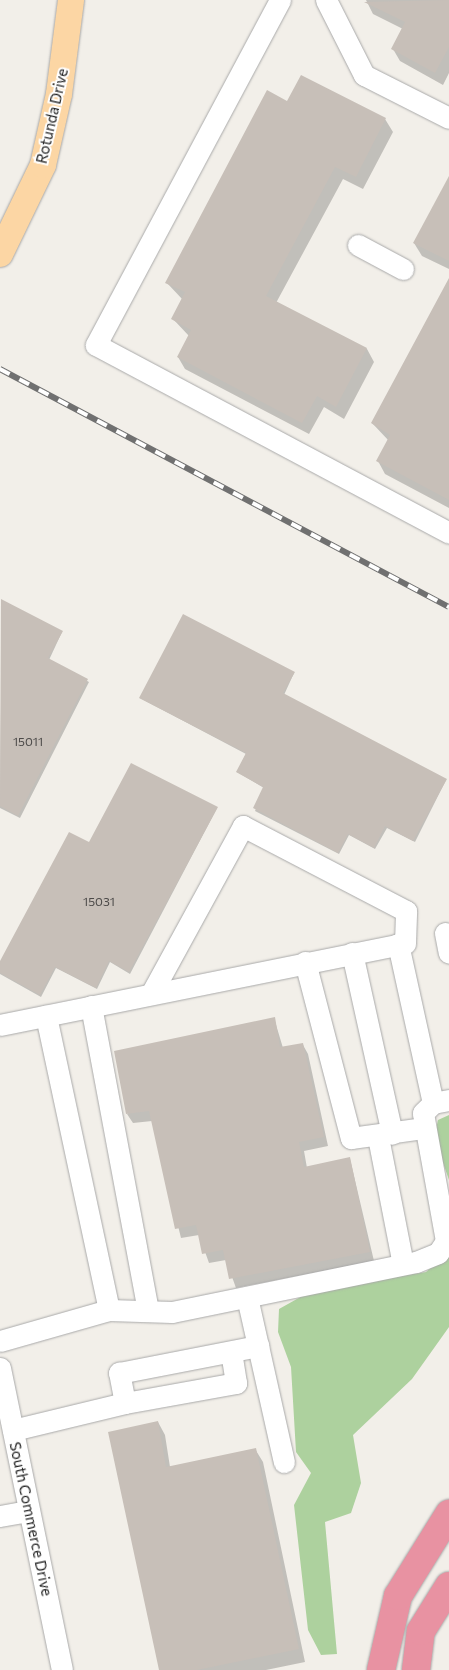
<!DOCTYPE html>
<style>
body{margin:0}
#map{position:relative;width:449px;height:1670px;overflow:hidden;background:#f2efe9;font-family:Commissioner,sans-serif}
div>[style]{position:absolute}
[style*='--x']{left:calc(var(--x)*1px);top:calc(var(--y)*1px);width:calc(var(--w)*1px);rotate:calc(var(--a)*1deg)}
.forest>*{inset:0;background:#add19e}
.shadow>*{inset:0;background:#0003}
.building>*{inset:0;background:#c7bfb8}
.roads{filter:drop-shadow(0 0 1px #a9a9a9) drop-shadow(0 0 1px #a9a9a9)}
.minor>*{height:21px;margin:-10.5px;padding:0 10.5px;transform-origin:10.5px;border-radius:10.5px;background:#fff}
.major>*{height:26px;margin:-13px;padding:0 13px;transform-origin:13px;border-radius:13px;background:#fcd6a4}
.highway>*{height:28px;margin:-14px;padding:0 14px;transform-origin:14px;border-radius:14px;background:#e892a2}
.rail>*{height:5.5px;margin-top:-2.75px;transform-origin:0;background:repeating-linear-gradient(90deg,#fff 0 11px,#707070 0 22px);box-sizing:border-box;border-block:1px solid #707070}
span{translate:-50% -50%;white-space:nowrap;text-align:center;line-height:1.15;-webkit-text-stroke:4px #fff;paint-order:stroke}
.number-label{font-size:12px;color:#4b4948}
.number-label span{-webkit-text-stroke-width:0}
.street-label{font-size:15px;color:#222}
</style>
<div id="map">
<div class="forest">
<i style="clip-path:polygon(449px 1115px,449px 1180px,434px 1137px,438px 1120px)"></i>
<i style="clip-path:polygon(449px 1251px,449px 1327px,412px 1379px,353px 1435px,361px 1483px,351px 1513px,325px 1522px,337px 1654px,321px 1655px,308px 1630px,294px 1505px,311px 1473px,296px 1452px,291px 1367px,278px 1332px,279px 1309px,313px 1290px,426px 1272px)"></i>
</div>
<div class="shadow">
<i style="clip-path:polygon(366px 0,449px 0,449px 73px,443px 85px,400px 61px,393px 49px,403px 29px,373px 14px)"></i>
<i style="clip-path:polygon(288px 103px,385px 119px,393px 132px,363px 189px,343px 179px,276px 303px,367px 349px,374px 362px,344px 419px,324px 407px,309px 434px,185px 369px,178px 357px,189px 336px,173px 319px,183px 300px,167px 283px)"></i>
<i style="clip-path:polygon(449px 179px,449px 269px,422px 256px,414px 243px)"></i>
<i style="clip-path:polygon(449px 281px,449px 508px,385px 474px,378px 461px,389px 441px,372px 423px)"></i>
<i style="clip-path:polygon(2px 601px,62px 632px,49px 660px,89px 682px,20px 818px,0 808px)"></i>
<i style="clip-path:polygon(294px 673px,284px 695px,446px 780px,415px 842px,387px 828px,375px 849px,349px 835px,339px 854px,255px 811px,264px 788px,237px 772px,246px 754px,140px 698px)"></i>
<i style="clip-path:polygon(217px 808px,130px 974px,110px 962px,97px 989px,56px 968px,41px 997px,0 974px,0 964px,90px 844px)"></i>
<i style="clip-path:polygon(274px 1018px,283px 1048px,303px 1045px,308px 1054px,328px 1146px,304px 1151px,307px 1168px,350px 1159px,374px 1261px,236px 1288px,226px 1260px,209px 1263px,199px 1235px,181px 1238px,152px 1121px,133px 1123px,127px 1114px)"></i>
<i style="clip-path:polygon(158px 1422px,165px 1435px,170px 1467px,255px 1449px,263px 1462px,305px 1662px,266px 1670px,161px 1670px)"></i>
</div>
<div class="building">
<i style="clip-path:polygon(449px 0,449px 47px,435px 73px,391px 49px,405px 22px,364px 2px)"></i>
<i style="clip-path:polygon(301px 75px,386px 118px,356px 177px,335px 167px,266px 296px,367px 348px,336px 407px,317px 396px,302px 423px,177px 357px,191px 330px,171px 319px,185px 292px,165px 283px,267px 90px,287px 101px)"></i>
<i style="clip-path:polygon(449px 176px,449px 261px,413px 243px)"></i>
<i style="clip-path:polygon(449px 278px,449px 500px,376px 461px,390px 435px,371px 423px)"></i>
<i style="clip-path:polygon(1px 599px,63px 631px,48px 658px,88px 679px,18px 816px,0 806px)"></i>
<i style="clip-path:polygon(183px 614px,295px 672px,283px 693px,447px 779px,413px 841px,385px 826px,374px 848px,348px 834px,338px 853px,253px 808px,263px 787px,236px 772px,246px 753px,139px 698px)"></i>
<i style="clip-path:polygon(131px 763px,218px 807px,129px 972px,109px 961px,96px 988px,55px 967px,40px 995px,0 973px,0 961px,69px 832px,89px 842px)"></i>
<i style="clip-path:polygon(275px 1017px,280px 1047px,303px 1043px,324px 1137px,299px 1142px,304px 1167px,350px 1157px,370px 1252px,229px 1279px,223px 1250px,202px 1254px,196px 1225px,175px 1229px,149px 1111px,126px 1114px,114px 1051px)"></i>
<i style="clip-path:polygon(158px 1421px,166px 1467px,256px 1448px,299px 1649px,197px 1670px,159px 1670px,108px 1432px)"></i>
</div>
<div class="roads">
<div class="minor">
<i style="--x:280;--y:0;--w:391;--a:118.1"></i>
<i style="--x:96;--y:345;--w:400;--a:28"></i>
<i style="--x:326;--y:0;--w:84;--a:63.1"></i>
<i style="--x:364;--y:75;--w:95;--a:26.8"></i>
<i style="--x:358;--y:245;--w:51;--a:28.1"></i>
<i style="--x:445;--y:933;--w:20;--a:79"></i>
<i style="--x:398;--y:944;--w:163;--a:77.6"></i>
<i style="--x:352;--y:953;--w:185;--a:77.5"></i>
<i style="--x:305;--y:962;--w:182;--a:75.4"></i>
<i style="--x:351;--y:1138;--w:74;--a:-7.8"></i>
<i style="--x:91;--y:1006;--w:310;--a:79.4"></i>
<i style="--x:0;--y:1025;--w:413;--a:-11.4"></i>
<i style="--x:405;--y:943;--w:32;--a:-88"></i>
<i style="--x:406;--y:911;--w:184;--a:-152.5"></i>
<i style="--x:243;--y:826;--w:189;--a:118.7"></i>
<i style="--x:378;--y:1137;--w:129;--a:78.9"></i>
<i style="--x:109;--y:1310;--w:63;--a:1.8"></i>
<i style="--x:172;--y:1312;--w:249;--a:-11.6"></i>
<i style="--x:416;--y:1262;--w:24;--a:-22"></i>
<i style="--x:438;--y:1253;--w:14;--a:-56"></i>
<i style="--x:446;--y:1241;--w:130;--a:-100.2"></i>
<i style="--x:423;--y:1113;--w:14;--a:-45"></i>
<i style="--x:433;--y:1103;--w:16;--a:-11"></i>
<i style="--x:0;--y:1341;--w:113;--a:-15.9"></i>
<i style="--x:109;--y:1310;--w:301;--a:-102.1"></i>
<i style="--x:258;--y:1346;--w:119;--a:77.4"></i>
<i style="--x:0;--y:1368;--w:308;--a:78.4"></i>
<i style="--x:125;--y:1403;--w:113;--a:-10.2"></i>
<i style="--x:236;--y:1383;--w:31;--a:-99"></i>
<i style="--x:13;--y:1430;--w:115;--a:-13.6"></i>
<i style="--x:125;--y:1403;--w:31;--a:-101"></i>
<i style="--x:119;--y:1373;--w:142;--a:-11"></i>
<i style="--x:258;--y:1346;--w:50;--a:-102.7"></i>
<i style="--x:0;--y:1516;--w:29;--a:-10"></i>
</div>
<div class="major">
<i style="--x:0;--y:254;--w:99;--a:-64.2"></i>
<i style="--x:43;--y:165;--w:73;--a:-77.3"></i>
<i style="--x:59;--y:94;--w:95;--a:-82.7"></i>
</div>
<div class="highway">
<i style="--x:381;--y:1670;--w:76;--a:-77.1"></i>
<i style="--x:398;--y:1596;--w:97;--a:-58.1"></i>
<i style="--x:416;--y:1670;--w:39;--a:-83"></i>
<i style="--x:421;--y:1631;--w:53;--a:-58.1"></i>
</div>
</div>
<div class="rail">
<i style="--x:0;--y:369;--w:508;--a:27.93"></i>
</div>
<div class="number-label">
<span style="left:28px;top:742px">15011</span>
<span style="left:99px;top:902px">15031</span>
</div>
<div class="street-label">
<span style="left:52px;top:116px;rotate:-77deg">Rotunda Drive</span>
<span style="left:31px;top:1519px;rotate:78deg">South Commerce Drive</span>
</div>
</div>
